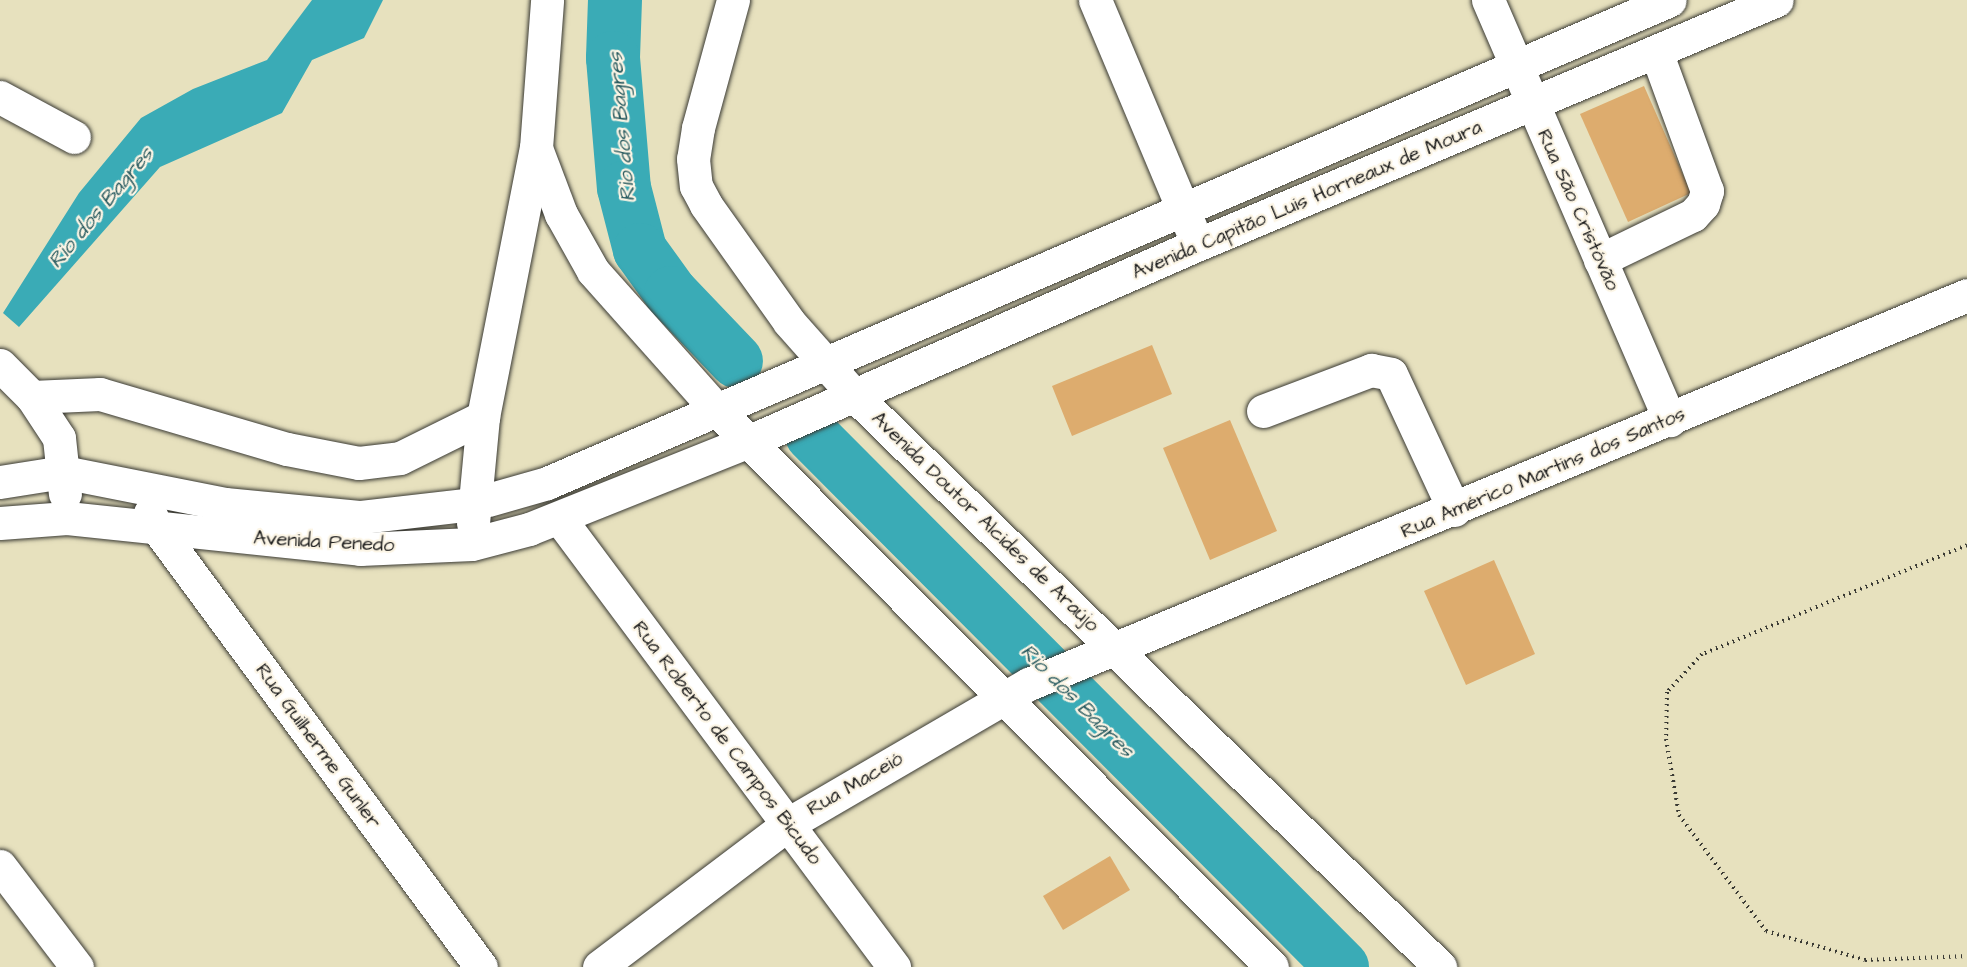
<!DOCTYPE html>
<meta charset="utf-8">
<style>
body{margin:0}
#map{position:relative;width:1967px;height:967px;overflow:hidden;background:#e7e1be;font-family:"Architects Daughter",sans-serif}
div>[style]{position:absolute}
[style*='--x']{left:calc(var(--x)*1px);top:calc(var(--y)*1px);width:calc(var(--w)*1px);rotate:calc(var(--a)*1deg)}
.water>*{inset:0;background:#3aabb6}
.river>*{height:54px;margin:-27px;padding:0 27px;transform-origin:27px;border-radius:27px;background:#3aabb6}
.building>*{inset:0;background:#ddac6e}
.path>*{height:4px;margin-top:-2px;transform-origin:0;background:repeating-linear-gradient(90deg,#3a3a34 0 1.5px,transparent 0 6px)}
.roads{filter:drop-shadow(0 0 2px #3a3a34) drop-shadow(0 0 2px #3a3a34)}
.minor>*{height:33px;margin:-16.5px;padding:0 16.5px;transform-origin:16.5px;border-radius:16.5px;background:#fff}
span{translate:-50% -50%;white-space:nowrap;text-align:center;line-height:1.15;-webkit-text-stroke:4.5px #fcf5e5;paint-order:stroke}
.street-label{font-size:20px;color:#1c1c1c}
.water-label{font-size:21px;color:#2a5c61;font-style:italic}
</style>
<div id="map">
<div class="water">
<i style="clip-path:polygon(312px 0,383px 0,364px 38px,312px 60px,282px 113px,160px 167px,19px 327px,3px 313px,79px 193px,141px 118px,193px 89px,267px 60px)"></i>
</div>
<div class="river">
<i style="--x:615;--y:0;--w:58;--a:92"></i>
<i style="--x:613;--y:58;--w:130;--a:85.2"></i>
<i style="--x:624;--y:188;--w:64;--a:75.5"></i>
<i style="--x:640;--y:250;--w:53;--a:54.2"></i>
<i style="--x:671;--y:293;--w:94;--a:46.3"></i>
<i style="--x:812;--y:435;--w:751;--a:45.11"></i>
</div>
<div class="building">
<i style="clip-path:polygon(1644px 86px,1691px 193px,1628px 222px,1580px 114px)"></i>
<i style="clip-path:polygon(1152px 345px,1172px 394px,1072px 436px,1052px 386px)"></i>
<i style="clip-path:polygon(1230px 420px,1277px 531px,1210px 560px,1163px 448px)"></i>
<i style="clip-path:polygon(1494px 560px,1535px 654px,1466px 685px,1424px 591px)"></i>
<i style="clip-path:polygon(1110px 856px,1130px 890px,1063px 930px,1043px 896px)"></i>
</div>
<div class="path">
<i style="--x:1967;--y:545;--w:287;--a:157.6"></i>
<i style="--x:1702;--y:654;--w:52;--a:132.6"></i>
<i style="--x:1667;--y:692;--w:47;--a:91.2"></i>
<i style="--x:1666;--y:739;--w:77;--a:80.3"></i>
<i style="--x:1679;--y:815;--w:145;--a:53.1"></i>
<i style="--x:1766;--y:931;--w:103;--a:16.3"></i>
<i style="--x:1865;--y:960;--w:102;--a:-2.2"></i>
</div>
<div class="roads">
<div class="minor">
<i style="--x:733;--y:0;--w:133;--a:105.3"></i>
<i style="--x:698;--y:128;--w:31;--a:99"></i>
<i style="--x:693;--y:159;--w:27;--a:84"></i>
<i style="--x:696;--y:186;--w:21;--a:62"></i>
<i style="--x:706;--y:205;--w:143;--a:54.6"></i>
<i style="--x:789;--y:322;--w:95;--a:48.4"></i>
<i style="--x:852;--y:393;--w:822;--a:44.31"></i>
<i style="--x:1095;--y:0;--w:247;--a:67.2"></i>
<i style="--x:1488;--y:0;--w:458;--a:66.6"></i>
<i style="--x:0;--y:97;--w:84;--a:28.4"></i>
<i style="--x:536;--y:148;--w:71;--a:69.3"></i>
<i style="--x:561;--y:214;--w:65;--a:60.7"></i>
<i style="--x:593;--y:271;--w:186;--a:48.3"></i>
<i style="--x:717;--y:410;--w:786;--a:45.1"></i>
<i style="--x:1600;--y:260;--w:103;--a:-25.8"></i>
<i style="--x:1693;--y:215;--w:15;--a:-48"></i>
<i style="--x:1703;--y:204;--w:14;--a:-73"></i>
<i style="--x:1707;--y:191;--w:148;--a:-110.1"></i>
<i style="--x:0;--y:365;--w:45;--a:45"></i>
<i style="--x:32;--y:397;--w:49;--a:56.6"></i>
<i style="--x:59;--y:438;--w:56;--a:83.9"></i>
<i style="--x:32;--y:397;--w:68;--a:-2.5"></i>
<i style="--x:100;--y:394;--w:195;--a:16.4"></i>
<i style="--x:287;--y:449;--w:73;--a:11"></i>
<i style="--x:359;--y:463;--w:41;--a:-7"></i>
<i style="--x:400;--y:458;--w:93;--a:-26.3"></i>
<i style="--x:1263;--y:411;--w:116;--a:-20.8"></i>
<i style="--x:1371;--y:370;--w:20;--a:11"></i>
<i style="--x:1391;--y:374;--w:150;--a:65.1"></i>
<i style="--x:0;--y:482;--w:64;--a:-9"></i>
<i style="--x:63;--y:472;--w:165;--a:11.2"></i>
<i style="--x:225;--y:504;--w:137;--a:5.5"></i>
<i style="--x:361;--y:517;--w:114;--a:-6.6"></i>
<i style="--x:474;--y:504;--w:76;--a:-16"></i>
<i style="--x:547;--y:483;--w:1222;--a:-23.27"></i>
<i style="--x:150;--y:513;--w:13;--a:67"></i>
<i style="--x:155;--y:525;--w:549;--a:53.59"></i>
<i style="--x:560;--y:519;--w:559;--a:53.29"></i>
<i style="--x:0;--y:523;--w:67;--a:-4.3"></i>
<i style="--x:67;--y:518;--w:295;--a:6"></i>
<i style="--x:360;--y:549;--w:112;--a:-2.6"></i>
<i style="--x:472;--y:544;--w:59;--a:-14.7"></i>
<i style="--x:529;--y:529;--w:248;--a:-21.8"></i>
<i style="--x:759;--y:437;--w:480;--a:-23.7"></i>
<i style="--x:1199;--y:244;--w:627;--a:-22.89"></i>
<i style="--x:473;--y:523;--w:106;--a:-84.6"></i>
<i style="--x:483;--y:417;--w:274;--a:-78.9"></i>
<i style="--x:536;--y:148;--w:148;--a:-85.7"></i>
<i style="--x:0;--y:866;--w:127;--a:52.7"></i>
<i style="--x:599;--y:967;--w:237;--a:-37.1"></i>
<i style="--x:788;--y:824;--w:279;--a:-30.2"></i>
<i style="--x:1029;--y:684;--w:1015;--a:-22.52"></i>
</div>
</div>
<div class="street-label">
<span style="left:1307px;top:200px;rotate:-23deg">Avenida Capitão Luis Horneaux de Moura</span>
<span style="left:1578px;top:210px;rotate:66deg">Rua São Cristóvão</span>
<span style="left:1543px;top:473px;rotate:-23deg">Rua Américo Martins dos Santos</span>
<span style="left:985px;top:522px;rotate:44deg">Avenida Doutor Alcides de Araújo</span>
<span style="left:324px;top:542px;rotate:3deg">Avenida Penedo</span>
<span style="left:727px;top:743px;rotate:53deg">Rua Roberto de Campos Bicudo</span>
<span style="left:318px;top:746px;rotate:54deg">Rua Guilherme Gunler</span>
<span style="left:855px;top:784px;rotate:-30deg">Rua Maceió</span>
</div>
<div class="water-label">
<span style="left:622px;top:127px;rotate:-95deg">Rio dos Bagres</span>
<span style="left:101px;top:208px;rotate:-50deg">Rio dos Bagres</span>
<span style="left:1077px;top:701px;rotate:45deg">Rio dos Bagres</span>
</div>
</div>
